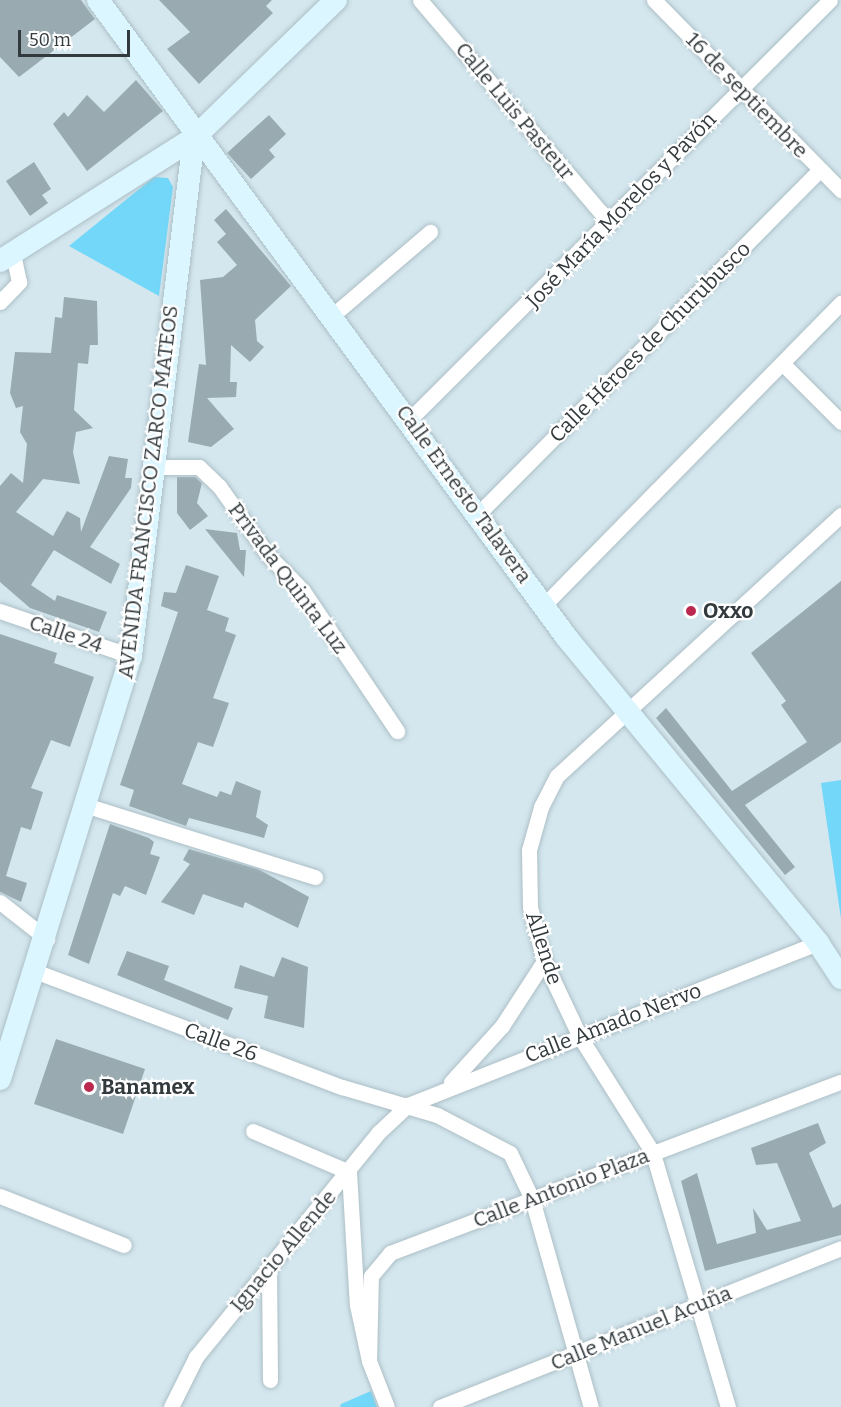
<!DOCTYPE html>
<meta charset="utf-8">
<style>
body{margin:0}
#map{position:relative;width:841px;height:1407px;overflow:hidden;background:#d4e7ee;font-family:Bitter,serif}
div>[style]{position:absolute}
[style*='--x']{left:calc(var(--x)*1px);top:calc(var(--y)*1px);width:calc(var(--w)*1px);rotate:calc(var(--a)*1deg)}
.green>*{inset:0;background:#72d7f9}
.building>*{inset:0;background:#99abb1}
.roads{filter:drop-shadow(0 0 2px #adbfc6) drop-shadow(0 0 2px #adbfc6)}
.street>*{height:15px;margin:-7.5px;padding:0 7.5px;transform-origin:7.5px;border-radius:7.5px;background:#fff}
.secondary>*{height:22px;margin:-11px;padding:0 11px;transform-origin:11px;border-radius:11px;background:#dbf6ff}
.dots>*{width:16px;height:16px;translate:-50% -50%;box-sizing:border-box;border:3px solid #fff;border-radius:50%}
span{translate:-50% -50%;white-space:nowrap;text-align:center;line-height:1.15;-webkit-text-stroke:4.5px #fff;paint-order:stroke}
.street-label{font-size:21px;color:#333a3d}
.poi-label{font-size:21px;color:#333a3d;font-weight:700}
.left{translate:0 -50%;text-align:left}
.scale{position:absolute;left:18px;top:30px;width:112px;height:27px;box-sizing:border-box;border:3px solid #333a3d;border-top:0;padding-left:8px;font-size:18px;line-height:21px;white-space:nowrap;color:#333a3d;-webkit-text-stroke:4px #fff;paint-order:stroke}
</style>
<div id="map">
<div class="green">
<i style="clip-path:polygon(154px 177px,168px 178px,173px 187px,159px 296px,69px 246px)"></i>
<i style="clip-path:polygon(841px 780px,841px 919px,821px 783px)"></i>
<i style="clip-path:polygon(371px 1391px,377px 1407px,340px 1407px,341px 1404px)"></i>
</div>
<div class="building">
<i style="clip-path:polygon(0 0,81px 0,95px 19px,19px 77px,0 57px)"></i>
<i style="clip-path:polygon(159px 0,272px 0,266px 6px,273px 13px,199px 84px,167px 49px,190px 32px)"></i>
<i style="clip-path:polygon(136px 80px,163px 111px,87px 171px,53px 124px,64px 112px,68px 117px,87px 95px,104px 112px)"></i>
<i style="clip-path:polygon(269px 115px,286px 134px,269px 150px,275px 157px,251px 179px,227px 153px)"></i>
<i style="clip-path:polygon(34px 162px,51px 189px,42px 195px,48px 203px,30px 216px,6px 181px)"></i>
<i style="clip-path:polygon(226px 209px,291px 286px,255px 320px,257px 341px,264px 347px,250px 362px,231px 345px,230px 382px,237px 382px,236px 397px,207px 398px,234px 429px,211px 447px,188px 442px,199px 364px,206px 365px,200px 280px,223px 277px,237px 265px,217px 242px,226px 234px,214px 220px)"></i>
<i style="clip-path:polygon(64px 297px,97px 301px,98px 345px,90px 345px,88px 364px,78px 363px,74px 410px,93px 428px,76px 432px,73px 452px,80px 484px,43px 479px,16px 512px,53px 536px,67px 511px,80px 518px,81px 532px,109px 456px,128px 459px,125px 478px,132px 478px,131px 488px,90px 547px,120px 564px,111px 584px,54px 550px,31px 585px,55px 601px,57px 595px,107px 612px,99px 632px,30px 608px,0 582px,0 486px,11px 473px,23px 483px,27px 444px,20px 432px,23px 406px,16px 408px,10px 393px,15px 352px,51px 353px,55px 317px,62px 318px)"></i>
<i style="clip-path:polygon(177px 477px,195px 477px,202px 483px,197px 503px,208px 516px,190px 530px,177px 513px)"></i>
<i style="clip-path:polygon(205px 529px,237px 533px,240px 550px,246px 550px,244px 577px)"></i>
<i style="clip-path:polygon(186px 565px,219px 576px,207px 610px,229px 618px,225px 631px,236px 635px,213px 698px,229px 703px,213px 747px,198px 742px,182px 784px,217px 797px,220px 791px,231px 795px,236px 781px,261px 791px,256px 817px,268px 825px,264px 838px,189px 818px,186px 826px,129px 806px,134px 790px,120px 785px,178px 612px,161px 606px,164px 592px,176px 593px)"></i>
<i style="clip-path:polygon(841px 581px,841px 742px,745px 805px,795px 867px,785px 875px,656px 718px,666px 708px,732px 791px,807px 742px,781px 705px,786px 701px,751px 653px)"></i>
<i style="clip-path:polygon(0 634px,57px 653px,54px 663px,94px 677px,70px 747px,51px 740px,31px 788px,43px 792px,31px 830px,21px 827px,6px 876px,27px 883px,21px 902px,0 892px)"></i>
<i style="clip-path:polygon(110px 824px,149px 838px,154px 842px,150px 854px,160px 857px,146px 895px,125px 886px,120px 896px,113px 893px,89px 964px,68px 955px)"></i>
<i style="clip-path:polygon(189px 849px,258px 869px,309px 897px,298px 928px,245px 902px,243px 908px,203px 894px,194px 915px,161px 902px,190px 864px,183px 860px)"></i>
<i style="clip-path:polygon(127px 951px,169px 966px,164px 980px,233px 1008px,228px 1020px,117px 975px)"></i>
<i style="clip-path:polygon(282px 957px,308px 967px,304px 1028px,264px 1018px,268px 996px,234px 988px,240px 965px,274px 977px)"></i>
<i style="clip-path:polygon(56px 1039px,145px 1069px,123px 1134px,34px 1104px)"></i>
<i style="clip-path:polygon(818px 1123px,826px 1143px,809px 1153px,833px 1208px,841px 1204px,841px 1235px,705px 1271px,681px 1181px,697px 1173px,717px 1244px,756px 1233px,753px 1208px,767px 1230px,801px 1221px,777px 1163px,756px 1165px,751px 1148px)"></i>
</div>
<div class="roads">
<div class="street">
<i style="--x:420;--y:0;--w:293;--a:49.6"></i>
<i style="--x:654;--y:0;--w:267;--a:45.5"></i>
<i style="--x:0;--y:302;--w:28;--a:-46"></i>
<i style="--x:19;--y:282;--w:29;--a:-102"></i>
<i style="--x:333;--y:315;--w:128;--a:-40.6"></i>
<i style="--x:783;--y:364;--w:82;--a:45"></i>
<i style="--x:410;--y:419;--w:593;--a:-44.93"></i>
<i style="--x:153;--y:467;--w:46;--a:0"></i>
<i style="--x:199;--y:467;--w:28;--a:44"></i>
<i style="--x:219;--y:486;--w:85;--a:54.6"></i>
<i style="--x:268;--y:555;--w:50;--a:45.8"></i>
<i style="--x:303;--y:591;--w:169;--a:56.1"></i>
<i style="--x:479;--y:513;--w:484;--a:-45.2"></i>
<i style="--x:544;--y:605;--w:424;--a:-45.5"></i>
<i style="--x:0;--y:611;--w:139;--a:19"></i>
<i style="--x:88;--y:806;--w:238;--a:17.4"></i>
<i style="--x:0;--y:902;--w:60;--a:38.2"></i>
<i style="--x:37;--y:972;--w:326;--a:20.7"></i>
<i style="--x:342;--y:1087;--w:99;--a:16.4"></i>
<i style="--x:437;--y:1115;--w:82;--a:27.5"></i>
<i style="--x:510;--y:1153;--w:51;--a:64.4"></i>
<i style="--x:532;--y:1199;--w:216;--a:74.2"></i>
<i style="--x:451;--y:1082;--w:76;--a:-47.7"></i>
<i style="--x:502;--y:1026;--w:77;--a:-57.1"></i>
<i style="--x:253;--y:1131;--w:104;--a:23.1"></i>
<i style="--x:349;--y:1172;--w:133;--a:86.6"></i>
<i style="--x:357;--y:1305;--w:57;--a:77.9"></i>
<i style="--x:369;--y:1361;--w:49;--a:68.6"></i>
<i style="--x:0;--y:1196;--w:133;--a:21.6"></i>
<i style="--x:269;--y:1265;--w:115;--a:89.5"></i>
<i style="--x:369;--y:1361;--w:85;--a:-88.7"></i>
<i style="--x:371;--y:1276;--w:30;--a:-50"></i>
<i style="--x:390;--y:1253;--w:482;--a:-20.8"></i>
<i style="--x:171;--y:1407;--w:56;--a:-63.4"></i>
<i style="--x:196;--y:1357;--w:290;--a:-50.9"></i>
<i style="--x:379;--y:1132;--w:40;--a:-43"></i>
<i style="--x:408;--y:1105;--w:441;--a:-21.6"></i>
<i style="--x:440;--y:1407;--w:431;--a:-21.6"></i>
<i style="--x:728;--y:1407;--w:265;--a:-106.5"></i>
<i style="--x:653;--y:1153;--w:137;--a:-122.2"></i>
<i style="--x:580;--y:1037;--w:84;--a:-115.3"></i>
<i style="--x:544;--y:961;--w:56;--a:-104.5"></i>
<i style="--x:530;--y:907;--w:57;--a:-91"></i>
<i style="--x:529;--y:850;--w:45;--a:-74.4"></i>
<i style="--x:541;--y:807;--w:35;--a:-63"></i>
<i style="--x:557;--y:776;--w:386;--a:-42.6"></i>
</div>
<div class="secondary">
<i style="--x:98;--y:0;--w:792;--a:53.68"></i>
<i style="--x:567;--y:638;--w:395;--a:50.5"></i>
<i style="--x:818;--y:943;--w:42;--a:56.7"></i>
<i style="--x:0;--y:261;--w:230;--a:-32.4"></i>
<i style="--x:194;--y:138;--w:198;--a:-44.2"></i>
<i style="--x:0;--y:1079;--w:443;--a:-72.8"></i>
<i style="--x:131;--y:656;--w:522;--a:-83.07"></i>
</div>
</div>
<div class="dots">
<i style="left:691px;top:611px;background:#bb2a4e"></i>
<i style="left:89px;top:1087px;background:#bb2a4e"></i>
</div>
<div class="street-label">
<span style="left:747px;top:95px;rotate:46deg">16 de septiembre</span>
<span style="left:515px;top:111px;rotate:50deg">Calle Luis Pasteur</span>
<span style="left:621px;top:210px;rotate:-46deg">José María Morelos y Pavón</span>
<span style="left:650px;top:342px;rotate:-45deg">Calle Héroes de Churubusco</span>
<span style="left:148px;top:492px;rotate:-83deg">AVENIDA FRANCISCO ZARCO MATEOS</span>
<span style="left:464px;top:494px;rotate:54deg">Calle Ernesto Talavera</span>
<span style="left:288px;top:578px;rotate:53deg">Privada Quinta Luz</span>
<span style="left:66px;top:634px;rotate:19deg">Calle 24</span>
<span style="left:544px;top:948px;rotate:72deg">Allende</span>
<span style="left:613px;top:1023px;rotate:-21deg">Calle Amado Nervo</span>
<span style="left:221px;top:1042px;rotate:20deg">Calle 26</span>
<span style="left:561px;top:1188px;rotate:-21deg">Calle Antonio Plaza</span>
<span style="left:283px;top:1251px;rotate:-50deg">Ignacio Allende</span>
<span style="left:641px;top:1328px;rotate:-22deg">Calle Manuel Acuña</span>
</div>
<div class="poi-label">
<span class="left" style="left:703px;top:611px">Oxxo</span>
<span class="left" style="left:101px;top:1087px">Banamex</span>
</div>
<div class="scale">50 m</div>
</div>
